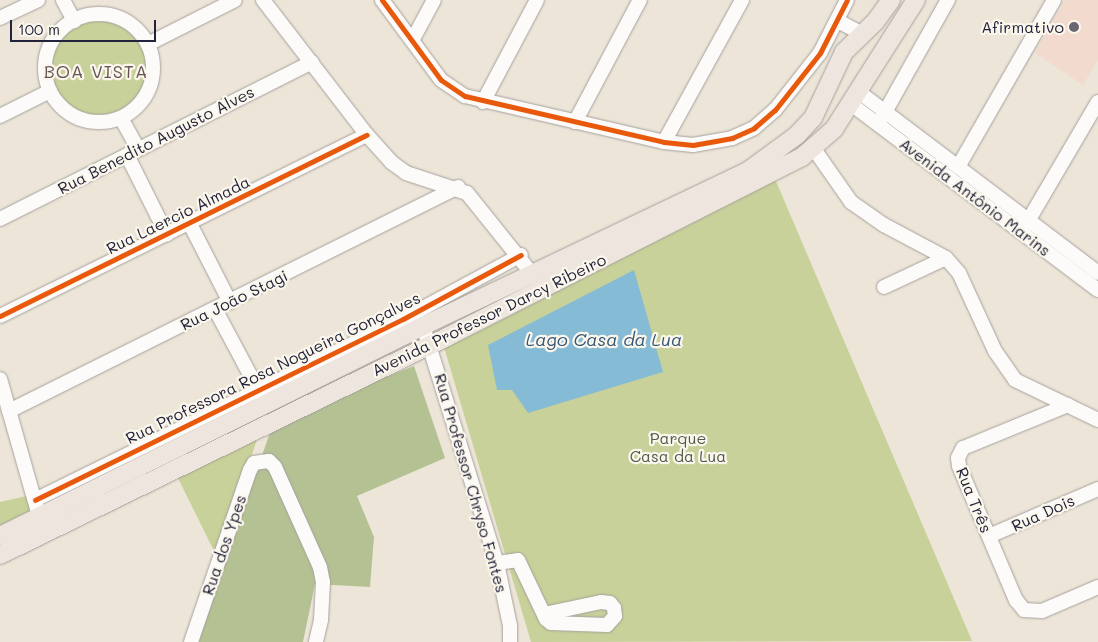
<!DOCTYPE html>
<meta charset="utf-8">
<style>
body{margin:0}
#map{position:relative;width:1098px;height:642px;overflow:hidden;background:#ede5d8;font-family:Mali,sans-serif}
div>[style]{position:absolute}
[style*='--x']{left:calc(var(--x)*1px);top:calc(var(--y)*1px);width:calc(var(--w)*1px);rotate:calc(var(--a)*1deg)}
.built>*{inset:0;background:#f2dacf}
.green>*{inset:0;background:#c8d199}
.round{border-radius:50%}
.forest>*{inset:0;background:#b4c293}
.water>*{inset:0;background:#85bbd4}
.roads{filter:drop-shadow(0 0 1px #a6a19d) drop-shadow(0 0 1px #a6a19d)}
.minor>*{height:14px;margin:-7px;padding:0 7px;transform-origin:7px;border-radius:7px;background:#fcfbf9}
.minor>.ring{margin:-7px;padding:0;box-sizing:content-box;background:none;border:14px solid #fcfbf9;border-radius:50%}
.major>*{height:18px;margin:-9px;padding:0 9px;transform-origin:9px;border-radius:9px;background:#eee6de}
.cycleway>*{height:5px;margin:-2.5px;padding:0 2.5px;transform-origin:2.5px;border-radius:2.5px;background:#e8590c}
.dots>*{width:14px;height:14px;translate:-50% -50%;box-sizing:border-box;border:2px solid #fbf7ec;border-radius:50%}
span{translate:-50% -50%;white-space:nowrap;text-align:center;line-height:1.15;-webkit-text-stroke:4.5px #fbf7ec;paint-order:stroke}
.poi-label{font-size:16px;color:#22223b}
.right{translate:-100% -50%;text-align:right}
.street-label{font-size:16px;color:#22223b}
.park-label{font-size:16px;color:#51594a}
.neighbourhood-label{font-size:18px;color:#665457;letter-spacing:1px}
.water-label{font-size:18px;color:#385878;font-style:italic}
.scale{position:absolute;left:10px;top:20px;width:146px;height:22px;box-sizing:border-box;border:2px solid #22223b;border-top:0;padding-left:6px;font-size:15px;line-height:18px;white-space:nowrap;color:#22223b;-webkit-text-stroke:4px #fbf7ec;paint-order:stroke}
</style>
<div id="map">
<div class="built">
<i style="clip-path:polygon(1065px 0,1098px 0,1098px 60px,1083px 85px,1035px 53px)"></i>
</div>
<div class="green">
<i class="round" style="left:49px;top:18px;width:100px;height:100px"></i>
<i style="clip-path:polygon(775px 179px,972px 641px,531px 642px,444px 347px)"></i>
<i style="clip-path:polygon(259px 433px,218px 559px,177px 476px)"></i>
<i style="clip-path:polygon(31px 495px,37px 531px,0 550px,0 502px)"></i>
</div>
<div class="forest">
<i style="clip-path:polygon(414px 366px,445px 458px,357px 496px,374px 537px,370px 587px,315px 584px,303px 642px,197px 642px,274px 421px)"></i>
</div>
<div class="water">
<i style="clip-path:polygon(634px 270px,663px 372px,528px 413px,512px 390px,497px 390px,488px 345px)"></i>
</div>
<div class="roads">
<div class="minor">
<i style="--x:63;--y:0;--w:24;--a:62"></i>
<i style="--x:263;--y:0;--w:170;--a:52.4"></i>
<i style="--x:367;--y:135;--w:36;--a:48"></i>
<i style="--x:391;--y:162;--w:19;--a:36"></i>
<i style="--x:406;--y:173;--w:64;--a:18.2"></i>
<i style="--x:467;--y:193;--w:105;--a:51.2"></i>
<i style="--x:382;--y:0;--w:99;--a:53.6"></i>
<i style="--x:441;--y:80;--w:29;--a:34"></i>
<i style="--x:465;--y:96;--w:204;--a:13"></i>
<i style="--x:664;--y:142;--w:29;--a:6"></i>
<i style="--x:693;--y:145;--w:40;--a:-10"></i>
<i style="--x:732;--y:138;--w:24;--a:-24"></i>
<i style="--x:754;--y:128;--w:28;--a:-41"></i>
<i style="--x:775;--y:110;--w:73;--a:-51.7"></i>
<i style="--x:820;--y:53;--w:59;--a:-63"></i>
<i class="ring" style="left:45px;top:14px;width:94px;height:94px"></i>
<i style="--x:0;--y:18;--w:42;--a:-25.3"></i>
<i style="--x:838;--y:21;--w:27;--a:28"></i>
<i style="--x:413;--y:39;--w:44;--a:-61.7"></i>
<i style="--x:148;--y:44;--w:97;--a:-26.8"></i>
<i style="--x:859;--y:92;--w:300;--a:37.1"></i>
<i style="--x:483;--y:102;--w:115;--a:-62.1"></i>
<i style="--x:851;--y:104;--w:309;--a:37"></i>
<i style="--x:0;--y:116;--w:56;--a:-26.6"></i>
<i style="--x:121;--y:118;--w:35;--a:61"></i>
<i style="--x:880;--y:121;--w:139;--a:-60.7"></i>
<i style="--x:575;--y:122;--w:138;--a:-62"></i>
<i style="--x:664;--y:142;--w:162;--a:-61.2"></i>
<i style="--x:814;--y:149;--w:65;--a:55.1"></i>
<i style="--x:851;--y:202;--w:40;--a:34.9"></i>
<i style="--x:884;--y:225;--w:70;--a:28"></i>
<i style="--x:946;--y:258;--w:20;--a:49"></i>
<i style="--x:959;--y:273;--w:86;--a:65.2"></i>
<i style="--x:995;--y:351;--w:35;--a:55"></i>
<i style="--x:1015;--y:380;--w:92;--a:25.7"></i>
<i style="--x:127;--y:155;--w:89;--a:63.4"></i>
<i style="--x:958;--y:167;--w:193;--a:-60.1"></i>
<i style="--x:0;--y:219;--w:349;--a:-26.7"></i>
<i style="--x:190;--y:224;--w:88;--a:62.9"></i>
<i style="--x:1024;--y:228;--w:146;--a:-59.6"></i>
<i style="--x:884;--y:287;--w:68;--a:-25.1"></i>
<i style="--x:215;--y:309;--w:100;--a:61.9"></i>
<i style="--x:0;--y:316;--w:409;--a:-26.3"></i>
<i style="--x:423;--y:326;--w:248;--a:72.7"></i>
<i style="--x:497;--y:563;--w:64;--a:78.3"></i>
<i style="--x:510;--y:626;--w:16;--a:90"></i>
<i style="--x:0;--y:379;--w:135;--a:74.1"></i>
<i style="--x:1068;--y:405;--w:113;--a:157.7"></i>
<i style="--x:963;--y:448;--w:11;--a:117"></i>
<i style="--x:958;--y:458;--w:8;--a:83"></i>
<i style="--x:959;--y:466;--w:146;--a:67"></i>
<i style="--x:1016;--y:600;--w:13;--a:51"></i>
<i style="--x:1024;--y:610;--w:18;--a:3"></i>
<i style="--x:1042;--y:611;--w:61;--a:-23.2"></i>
<i style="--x:9;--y:411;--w:502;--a:-26.51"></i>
<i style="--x:35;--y:500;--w:410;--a:-26.2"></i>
<i style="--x:403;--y:319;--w:134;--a:-28.5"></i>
<i style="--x:989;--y:536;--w:119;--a:-23.3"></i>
<i style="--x:497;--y:563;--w:21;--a:-8"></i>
<i style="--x:518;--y:560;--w:65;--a:64.6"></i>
<i style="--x:546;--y:619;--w:6;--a:39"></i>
<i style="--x:551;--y:623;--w:56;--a:2"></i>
<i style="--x:607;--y:625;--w:12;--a:-48"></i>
<i style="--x:615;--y:616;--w:8;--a:-97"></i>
<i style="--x:614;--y:608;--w:6;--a:-129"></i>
<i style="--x:610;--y:603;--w:9;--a:-174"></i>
<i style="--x:601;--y:602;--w:57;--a:167.9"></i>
<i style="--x:191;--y:642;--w:182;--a:-71.1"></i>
<i style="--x:250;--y:470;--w:8;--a:-60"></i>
<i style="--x:254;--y:463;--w:15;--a:-8"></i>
<i style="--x:269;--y:461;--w:8;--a:45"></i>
<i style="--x:275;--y:467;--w:110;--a:65.8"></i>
<i style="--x:320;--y:567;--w:15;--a:79"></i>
<i style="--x:323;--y:582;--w:38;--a:93"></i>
<i style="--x:321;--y:620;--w:23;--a:103"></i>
</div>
<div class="major">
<i style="--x:0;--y:536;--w:472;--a:-26.4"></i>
<i style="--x:423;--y:326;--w:360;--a:-25.5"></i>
<i style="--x:748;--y:171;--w:61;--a:-36.3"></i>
<i style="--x:797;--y:135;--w:23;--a:-47"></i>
<i style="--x:813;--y:118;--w:73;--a:-64.8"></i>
<i style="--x:844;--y:52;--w:43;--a:-44.1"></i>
<i style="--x:875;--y:22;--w:27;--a:-54"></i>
<i style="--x:0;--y:555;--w:497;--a:-26"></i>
<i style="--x:447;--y:337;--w:398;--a:-26.9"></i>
<i style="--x:802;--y:157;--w:43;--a:-41.2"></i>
<i style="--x:834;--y:129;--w:153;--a:-57.6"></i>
</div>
</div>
<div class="cycleway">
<i style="--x:382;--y:0;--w:99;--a:53.6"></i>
<i style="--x:441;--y:80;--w:29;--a:34"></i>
<i style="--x:465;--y:96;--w:204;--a:13"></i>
<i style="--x:664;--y:142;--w:29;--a:6"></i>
<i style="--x:693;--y:145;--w:40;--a:-10"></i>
<i style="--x:732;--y:138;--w:24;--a:-24"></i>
<i style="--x:754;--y:128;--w:28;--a:-41"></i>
<i style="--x:775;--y:110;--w:73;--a:-51.7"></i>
<i style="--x:820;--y:53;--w:59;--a:-63"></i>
<i style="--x:0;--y:316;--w:409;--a:-26.3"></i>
<i style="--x:35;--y:500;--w:410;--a:-26.2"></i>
<i style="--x:403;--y:319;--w:134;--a:-28.5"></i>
</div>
<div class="dots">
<i style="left:1074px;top:27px;background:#696672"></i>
</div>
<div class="poi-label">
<span class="right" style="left:1064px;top:27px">Afirmativo</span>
</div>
<div class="street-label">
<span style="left:156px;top:140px;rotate:-27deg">Rua Benedito Augusto Alves</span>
<span style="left:975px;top:197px;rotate:37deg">Avenida Antônio Marins</span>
<span style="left:178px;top:215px;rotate:-26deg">Rua Laercio Almada</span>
<span style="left:234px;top:300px;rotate:-26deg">Rua João Stagi</span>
<span style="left:489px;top:315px;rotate:-26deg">Avenida Professor Darcy Ribeiro</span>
<span style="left:273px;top:368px;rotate:-26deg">Rua Professora Rosa Nogueira Gonçalves</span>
<span style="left:471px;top:483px;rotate:74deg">Rua Professor Chryso Fontes</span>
<span style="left:974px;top:500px;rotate:68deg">Rua Três</span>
<span style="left:1043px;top:513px;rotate:-24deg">Rua Dois</span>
<span style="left:224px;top:545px;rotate:-71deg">Rua dos Ypes</span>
</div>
<div class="park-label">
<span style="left:678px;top:447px">Parque<br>Casa da Lua</span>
</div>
<div class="neighbourhood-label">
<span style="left:96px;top:71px">BOA VISTA</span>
</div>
<div class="water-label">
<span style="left:604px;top:339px">Lago Casa da Lua</span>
</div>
<div class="scale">100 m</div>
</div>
